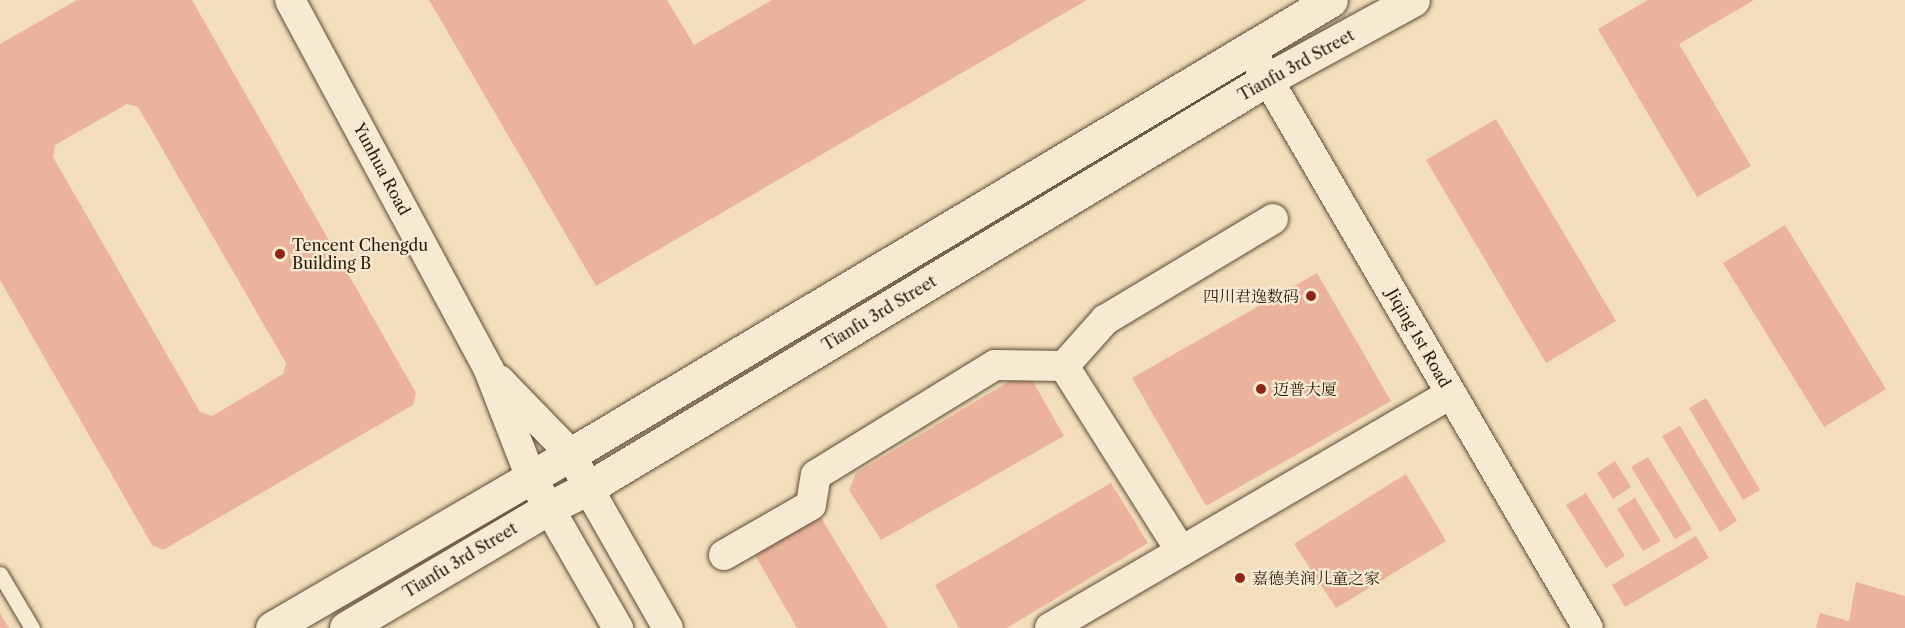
<!DOCTYPE html>
<meta charset="utf-8">
<style>
body{margin:0}
#map{position:relative;width:1905px;height:628px;overflow:hidden;background:#f3debc;font-family:"Libre Caslon Text","Noto Serif SC",serif}
div>[style]{position:absolute}
[style*='--x']{left:calc(var(--x)*1px);top:calc(var(--y)*1px);width:calc(var(--w)*1px);rotate:calc(var(--a)*1deg)}
.building>*{inset:0;background:#ecb39c}
.roads{filter:drop-shadow(0 0 2px #5c4c36) drop-shadow(0 0 2px #5c4c36)}
.lane>*{height:15px;margin:-7.5px;padding:0 7.5px;transform-origin:7.5px;border-radius:7.5px;background:#f7ead3}
.street>*{height:30px;margin:-15px;padding:0 15px;transform-origin:15px;border-radius:15px;background:#f7ead3}
.secondary>*{height:33px;margin:-16.5px;padding:0 16.5px;transform-origin:16.5px;border-radius:16.5px;background:#f7ead3}
.dots>*{width:16px;height:16px;translate:-50% -50%;box-sizing:border-box;border:3px solid #f7ead3;border-radius:50%}
span{translate:-50% -50%;white-space:nowrap;text-align:center;line-height:1.15;-webkit-text-stroke:4.5px #f7ead3;paint-order:stroke}
.street-label{font-size:16px;color:#291c09}
.poi-label{font-size:16px;color:#291c09}
.left{translate:0 -50%;text-align:left}
.right{translate:-100% -50%;text-align:right}
</style>
<div id="map">
<div class="building">
<i style="clip-path:polygon(evenodd,77px 0,192px 0,416px 393px,413px 405px,163px 550px,152px 545px,0 280px,0 44px,77px 0,127px 104px,138px 107px,286px 363px,283px 374px,212px 416px,200px 412px,53px 157px,55px 145px,127px 104px)"></i>
<i style="clip-path:polygon(429px 0,667px 0,694px 45px,772px 0,1087px 0,596px 286px)"></i>
<i style="clip-path:polygon(1648px 0,1754px 0,1679px 44px,1751px 166px,1697px 197px,1598px 29px)"></i>
<i style="clip-path:polygon(1496px 119px,1616px 321px,1546px 363px,1426px 160px)"></i>
<i style="clip-path:polygon(1785px 225px,1886px 389px,1824px 427px,1723px 263px)"></i>
<i style="clip-path:polygon(1317px 273px,1391px 401px,1206px 506px,1132px 378px)"></i>
<i style="clip-path:polygon(1013px 379px,1032px 380px,1064px 436px,881px 540px,849px 490px,856px 473px)"></i>
<i style="clip-path:polygon(1706px 398px,1760px 490px,1743px 500px,1689px 408px)"></i>
<i style="clip-path:polygon(1680px 426px,1737px 521px,1720px 532px,1662px 436px)"></i>
<i style="clip-path:polygon(1648px 457px,1692px 529px,1675px 539px,1631px 467px)"></i>
<i style="clip-path:polygon(1615px 461px,1631px 487px,1613px 499px,1597px 473px)"></i>
<i style="clip-path:polygon(1406px 474px,1446px 541px,1336px 608px,1294px 544px)"></i>
<i style="clip-path:polygon(1111px 483px,1148px 543px,1007px 628px,959px 628px,935px 585px)"></i>
<i style="clip-path:polygon(1586px 493px,1625px 556px,1606px 568px,1566px 505px)"></i>
<i style="clip-path:polygon(1635px 498px,1661px 541px,1643px 551px,1617px 509px)"></i>
<i style="clip-path:polygon(817px 511px,888px 628px,797px 628px,752px 550px)"></i>
<i style="clip-path:polygon(1696px 536px,1709px 558px,1625px 607px,1612px 585px)"></i>
<i style="clip-path:polygon(1856px 582px,1905px 596px,1905px 628px,1816px 628px,1820px 613px,1849px 621px)"></i>
<i style="clip-path:polygon(0 613px,9px 628px,0 628px)"></i>
</div>
<div class="roads">
<div class="lane">
<i style="--x:0;--y:574;--w:63;--a:59.3"></i>
</div>
<div class="street">
<i style="--x:290;--y:0;--w:420;--a:61.7"></i>
<i style="--x:489;--y:370;--w:113;--a:68.7"></i>
<i style="--x:530;--y:475;--w:177;--a:60.1"></i>
<i style="--x:1250;--y:49;--w:670;--a:59.73"></i>
<i style="--x:1064;--y:366;--w:62;--a:-48.3"></i>
<i style="--x:1105;--y:320;--w:196;--a:-31"></i>
<i style="--x:499;--y:380;--w:103;--a:45.8"></i>
<i style="--x:571;--y:454;--w:38;--a:63"></i>
<i style="--x:588;--y:488;--w:161;--a:60.3"></i>
<i style="--x:724;--y:555;--w:100;--a:-29.9"></i>
<i style="--x:811;--y:505;--w:30;--a:-81"></i>
<i style="--x:816;--y:475;--w:210;--a:-31.6"></i>
<i style="--x:995;--y:365;--w:69;--a:0.8"></i>
<i style="--x:1064;--y:366;--w:219;--a:57.7"></i>
<i style="--x:1050;--y:628;--w:464;--a:-30.3"></i>
</div>
<div class="secondary">
<i style="--x:272;--y:628;--w:346;--a:-30.2"></i>
<i style="--x:571;--y:454;--w:885;--a:-30.85"></i>
<i style="--x:346;--y:628;--w:236;--a:-30.6"></i>
<i style="--x:549;--y:508;--w:44;--a:-27.1"></i>
<i style="--x:588;--y:488;--w:794;--a:-31.03"></i>
<i style="--x:1268;--y:79;--w:165;--a:-28.6"></i>
</div>
</div>
<div class="dots">
<i style="left:280px;top:254px;background:#8f2418"></i>
<i style="left:1311px;top:296px;background:#8f2418"></i>
<i style="left:1261px;top:389px;background:#8f2418"></i>
<i style="left:1240px;top:578px;background:#8f2418"></i>
</div>
<div class="street-label">
<span style="left:1296px;top:65px;rotate:-29deg">Tianfu 3rd Street</span>
<span style="left:382px;top:169px;rotate:62deg">Yunhua Road</span>
<span style="left:879px;top:313px;rotate:-31deg">Tianfu 3rd Street</span>
<span style="left:1419px;top:338px;rotate:60deg">Jiqing 1st Road</span>
<span style="left:460px;top:560px;rotate:-31deg">Tianfu 3rd Street</span>
</div>
<div class="poi-label">
<span class="left" style="left:292px;top:254px">Tencent Chengdu<br>Building B</span>
<span class="right" style="left:1299px;top:296px">四川君逸数码</span>
<span class="left" style="left:1273px;top:389px">迈普大厦</span>
<span class="left" style="left:1252px;top:578px">嘉德美润儿童之家</span>
</div>
</div>
